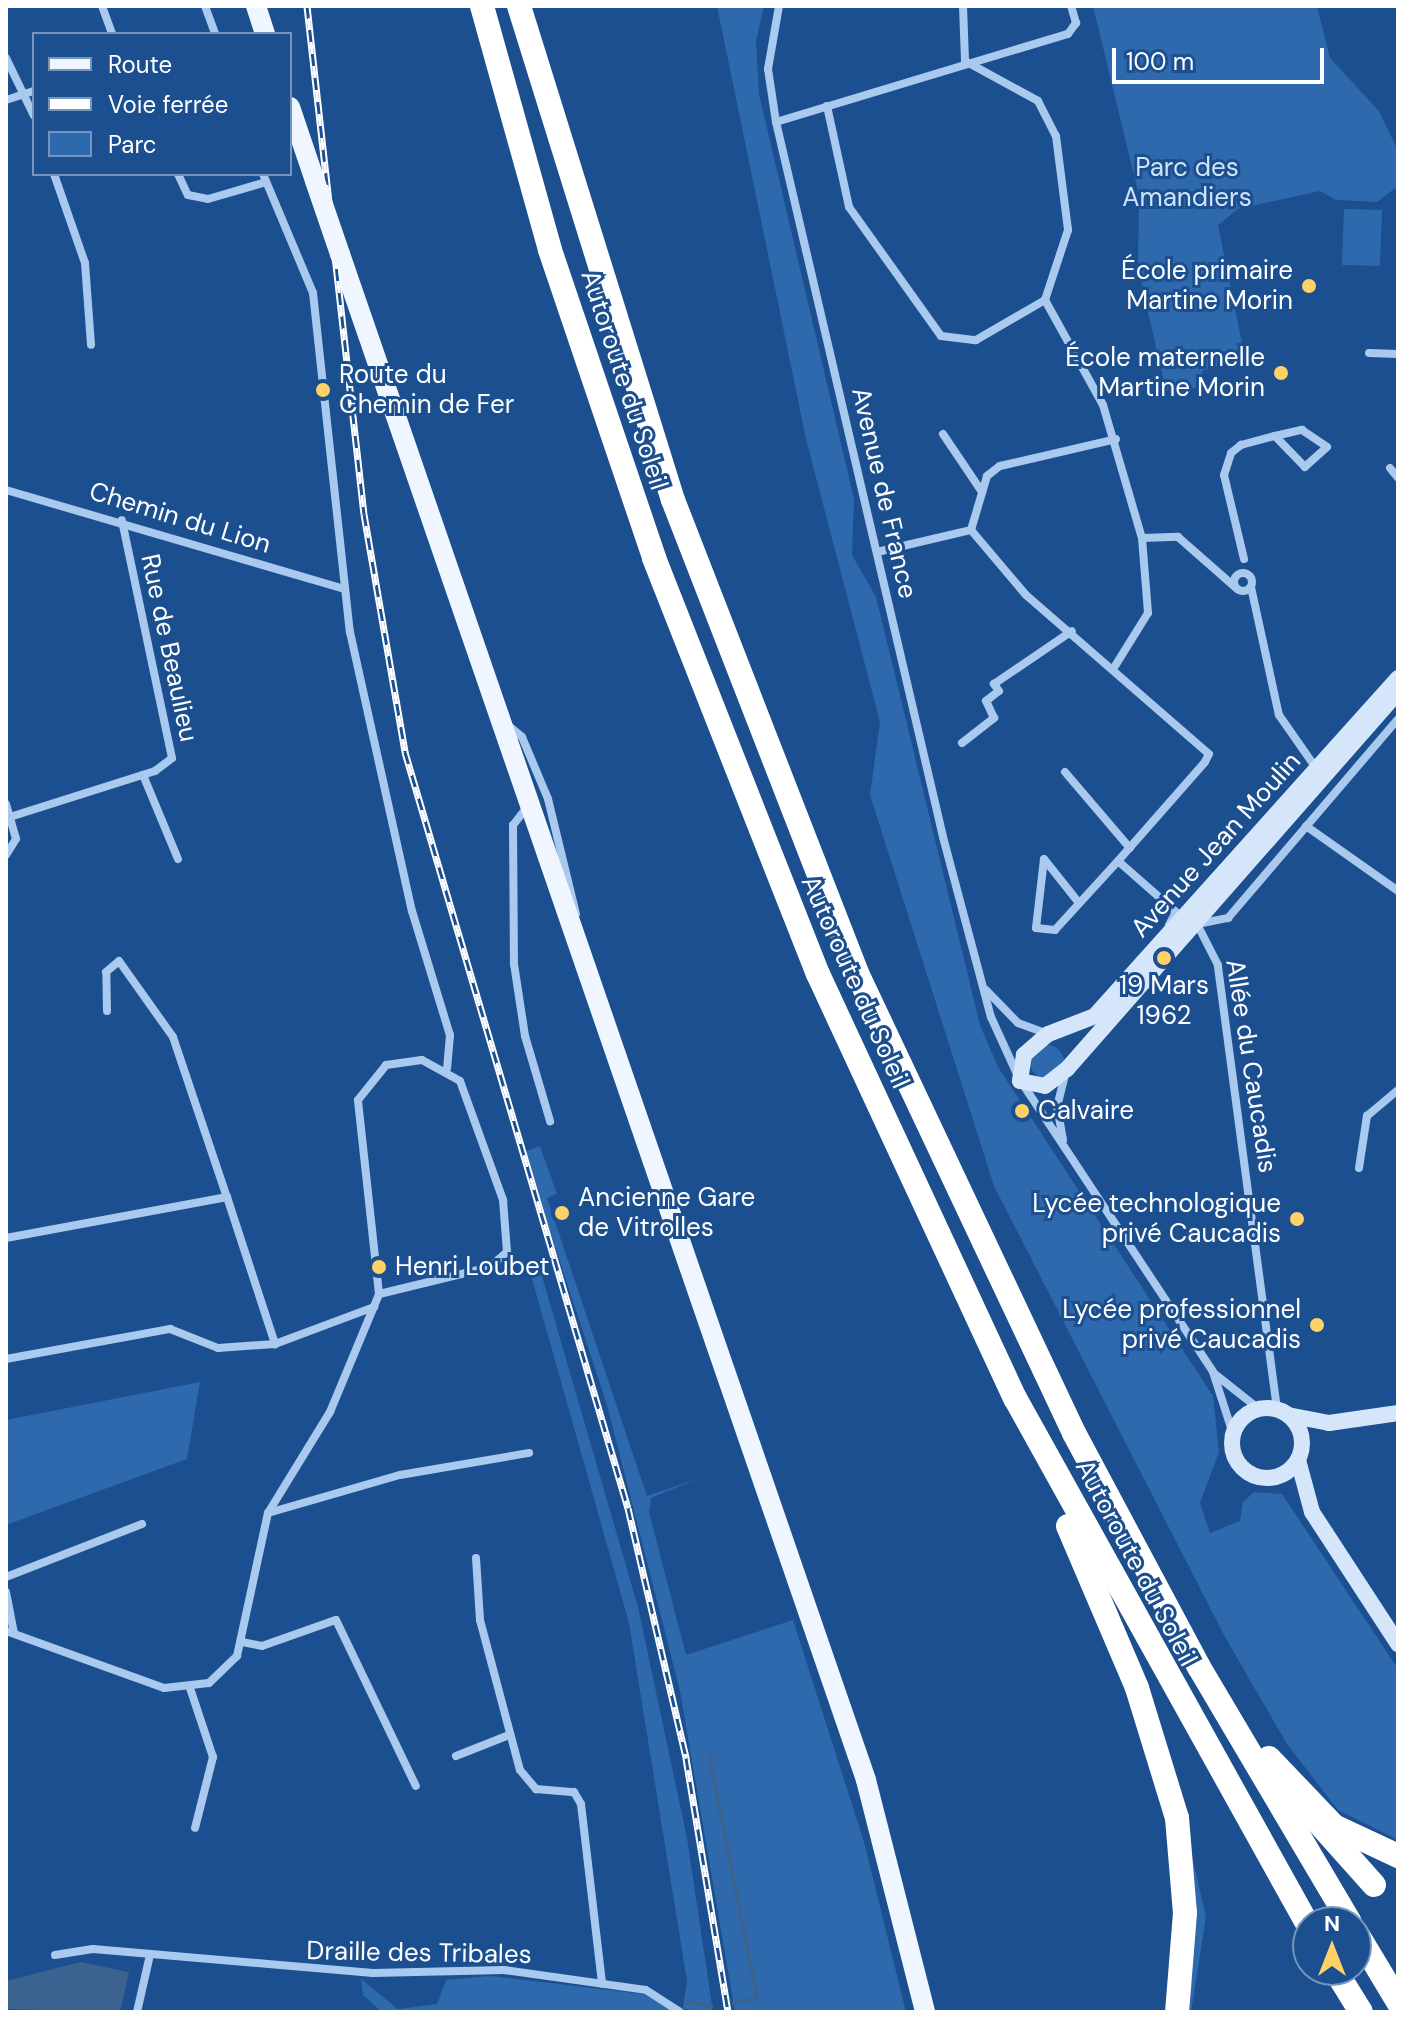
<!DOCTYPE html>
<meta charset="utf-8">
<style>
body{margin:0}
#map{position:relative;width:1404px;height:2018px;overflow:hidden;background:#1b4f8f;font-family:"DM Sans",sans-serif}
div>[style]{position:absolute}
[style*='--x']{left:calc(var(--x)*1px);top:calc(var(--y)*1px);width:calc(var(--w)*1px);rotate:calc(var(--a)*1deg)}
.green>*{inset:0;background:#2e69ad}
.round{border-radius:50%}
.water>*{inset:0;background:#3c6290}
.stream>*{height:4px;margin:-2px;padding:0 2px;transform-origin:2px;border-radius:2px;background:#3c6290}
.street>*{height:8px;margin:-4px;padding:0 4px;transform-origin:4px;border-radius:4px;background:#a9c9ee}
.street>.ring{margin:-4px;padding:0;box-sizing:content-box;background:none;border:8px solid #a9c9ee;border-radius:50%}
.secondary>*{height:16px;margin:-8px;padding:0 8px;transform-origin:8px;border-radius:8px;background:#d6e6fa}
.secondary>.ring{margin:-8px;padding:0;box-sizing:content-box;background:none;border:16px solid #d6e6fa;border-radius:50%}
.primary>*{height:20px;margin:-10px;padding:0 10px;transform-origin:10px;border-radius:10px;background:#f0f6ff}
.highway>*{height:24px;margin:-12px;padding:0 12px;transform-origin:12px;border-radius:12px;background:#fff}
.rail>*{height:7px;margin-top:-3.5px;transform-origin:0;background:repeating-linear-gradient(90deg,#1b4f8f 0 12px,#fff 0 24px);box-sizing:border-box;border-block:2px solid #fff}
.primary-bridge>*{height:20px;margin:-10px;padding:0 10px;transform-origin:10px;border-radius:10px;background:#f0f6ff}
.dots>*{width:22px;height:22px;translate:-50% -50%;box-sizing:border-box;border:4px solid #1b4f8f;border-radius:50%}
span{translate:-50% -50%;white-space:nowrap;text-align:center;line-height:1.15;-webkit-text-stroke:6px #1b4f8f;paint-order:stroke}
.park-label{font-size:26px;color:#cfe3fa}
.poi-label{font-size:26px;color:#fff}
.right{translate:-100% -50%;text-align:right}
.left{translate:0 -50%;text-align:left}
.street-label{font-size:26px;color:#fff}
.frame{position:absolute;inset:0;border:8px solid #fff;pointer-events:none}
.legend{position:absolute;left:32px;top:32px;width:260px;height:144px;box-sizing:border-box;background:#1b4f8f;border:2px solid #7695bc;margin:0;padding:10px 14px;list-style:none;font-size:24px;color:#fff}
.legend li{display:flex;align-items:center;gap:16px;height:40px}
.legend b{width:40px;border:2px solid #7695bc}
.north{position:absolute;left:1292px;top:1906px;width:80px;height:80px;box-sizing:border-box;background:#1b4f8f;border:2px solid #7695bc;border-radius:50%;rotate:0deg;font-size:22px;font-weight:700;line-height:32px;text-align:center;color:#fff}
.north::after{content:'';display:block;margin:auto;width:28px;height:36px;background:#ffd166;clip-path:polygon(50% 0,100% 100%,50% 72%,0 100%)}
.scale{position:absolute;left:1112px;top:48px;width:212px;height:36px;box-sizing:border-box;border:4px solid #fff;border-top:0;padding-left:10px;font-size:24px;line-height:28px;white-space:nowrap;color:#fff;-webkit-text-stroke:6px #1b4f8f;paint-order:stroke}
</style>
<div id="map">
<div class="green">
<i style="clip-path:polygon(717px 6px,764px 6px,756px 41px,759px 94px,854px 499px,852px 555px,876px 597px,980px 1025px,998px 1067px,1213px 1396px,1219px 1452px,1200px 1503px,1210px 1533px,1240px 1521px,1243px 1502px,1254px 1492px,1282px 1494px,1398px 1669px,1398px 1840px,1338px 1810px,1287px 1744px,1225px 1637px,994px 1186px,870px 795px,880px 722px,806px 439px)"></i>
<i style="clip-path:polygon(1093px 6px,1317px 6px,1330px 58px,1379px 111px,1398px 151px,1398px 186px,1377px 202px,1336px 200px,1320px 191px,1238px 209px,1218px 225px,1245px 358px,1202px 371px,1202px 387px,1166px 391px,1138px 268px,1139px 196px)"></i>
<i style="clip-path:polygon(1344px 209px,1382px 210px,1380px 266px,1342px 265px)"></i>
<i class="round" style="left:1030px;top:1045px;width:34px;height:34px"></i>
<i style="clip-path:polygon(540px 1146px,557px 1194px,547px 1198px,647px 1496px,700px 1478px,651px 1498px,649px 1512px,686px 1655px,793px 1620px,864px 1842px,906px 2012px,735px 2012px,680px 1691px,607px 1405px,524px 1152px)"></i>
<i style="clip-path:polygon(537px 1259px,638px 1607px,687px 1838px,713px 2012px,683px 2009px,687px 1981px,629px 1623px,527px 1261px)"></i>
<i style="clip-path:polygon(200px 1382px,187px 1459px,6px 1525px,6px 1420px)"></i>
<i style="clip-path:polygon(1185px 1826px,1206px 1917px,1191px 2012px,1182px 2012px)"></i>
<i style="clip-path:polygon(490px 1976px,651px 1995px,675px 2012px,382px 2012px,363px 1995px,361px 1979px,398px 2009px,437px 2004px,446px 1980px)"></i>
</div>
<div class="water">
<i style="clip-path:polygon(80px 1962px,129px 1972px,120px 2012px,6px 2009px,6px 1981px)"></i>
</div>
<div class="stream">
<i style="--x:709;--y:1755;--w:248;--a:78.8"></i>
<i style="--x:757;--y:1998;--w:24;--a:168"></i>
<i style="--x:687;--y:2002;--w:25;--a:9"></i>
</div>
<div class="street">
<i style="--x:102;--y:6;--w:30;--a:70"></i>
<i style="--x:205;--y:6;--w:30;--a:70"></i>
<i style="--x:779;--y:6;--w:64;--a:99.9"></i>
<i style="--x:768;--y:69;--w:54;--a:81.4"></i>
<i style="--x:776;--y:122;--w:734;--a:76.85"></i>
<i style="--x:943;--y:837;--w:186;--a:75.1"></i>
<i style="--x:991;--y:1017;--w:63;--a:65.5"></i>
<i style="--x:963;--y:6;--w:55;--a:87.9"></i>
<i style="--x:965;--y:61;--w:83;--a:28.7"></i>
<i style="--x:1038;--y:101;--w:39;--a:63"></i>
<i style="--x:1056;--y:136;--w:95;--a:82.7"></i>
<i style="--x:1068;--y:230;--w:74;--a:108.2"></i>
<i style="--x:1045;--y:300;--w:120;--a:61.1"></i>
<i style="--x:1103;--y:405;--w:139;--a:73.7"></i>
<i style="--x:1142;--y:538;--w:75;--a:85.4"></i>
<i style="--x:1148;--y:613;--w:62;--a:121.9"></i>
<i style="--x:6;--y:58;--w:64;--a:64.2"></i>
<i style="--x:6;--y:100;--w:29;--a:-18"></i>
<i style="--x:827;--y:106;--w:103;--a:77.7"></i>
<i style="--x:849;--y:207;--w:158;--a:54.5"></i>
<i style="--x:941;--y:336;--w:35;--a:7"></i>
<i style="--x:976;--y:340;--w:80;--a:-30.1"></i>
<i style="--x:776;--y:122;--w:305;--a:-16.8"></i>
<i style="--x:1068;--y:34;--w:14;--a:-54"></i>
<i style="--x:1076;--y:23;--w:18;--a:-106"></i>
<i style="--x:54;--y:174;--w:94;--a:70.8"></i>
<i style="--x:85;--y:263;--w:82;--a:85.8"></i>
<i style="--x:178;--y:174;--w:23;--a:65"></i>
<i style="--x:188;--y:195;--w:20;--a:11"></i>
<i style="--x:208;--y:199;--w:60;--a:-16.3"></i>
<i style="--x:263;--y:174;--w:129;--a:67.2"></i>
<i style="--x:313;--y:293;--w:341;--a:83.8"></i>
<i style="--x:350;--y:632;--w:286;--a:77.5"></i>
<i style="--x:412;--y:911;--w:130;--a:73"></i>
<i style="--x:450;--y:1035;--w:33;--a:95"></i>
<i style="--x:1369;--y:353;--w:29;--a:2"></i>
<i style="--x:943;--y:434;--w:70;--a:56.1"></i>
<i style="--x:1390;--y:468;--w:13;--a:51"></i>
<i style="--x:6;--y:490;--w:350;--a:16.3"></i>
<i style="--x:971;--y:530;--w:85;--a:49.8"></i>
<i style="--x:1026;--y:595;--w:242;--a:41"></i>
<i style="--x:1209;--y:754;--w:9;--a:117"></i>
<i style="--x:1205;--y:762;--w:132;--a:131.3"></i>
<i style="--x:1118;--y:861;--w:93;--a:132.4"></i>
<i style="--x:1055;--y:930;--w:19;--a:-174"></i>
<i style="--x:1036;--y:928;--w:69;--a:-83.4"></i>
<i style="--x:1044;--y:859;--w:56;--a:51.5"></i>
<i style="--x:1142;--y:538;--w:36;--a:-2"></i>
<i style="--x:1178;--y:537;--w:77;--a:41.3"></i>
<i style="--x:877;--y:552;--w:97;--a:-13.2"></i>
<i style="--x:971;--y:530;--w:56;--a:-73.5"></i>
<i style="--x:987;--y:476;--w:16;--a:-38"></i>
<i style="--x:1000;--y:466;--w:119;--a:-13.1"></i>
<i style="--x:1244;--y:559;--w:86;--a:-103.4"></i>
<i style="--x:1224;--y:475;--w:23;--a:-72"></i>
<i style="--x:1231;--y:453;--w:13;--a:-39"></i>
<i style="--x:1241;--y:445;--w:35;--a:-15"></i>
<i style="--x:1275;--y:436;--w:28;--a:-13"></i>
<i style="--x:1302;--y:430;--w:30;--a:34"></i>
<i style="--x:1327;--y:447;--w:30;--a:138"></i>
<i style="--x:1305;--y:467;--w:43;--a:-134.1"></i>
<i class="ring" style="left:1234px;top:573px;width:10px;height:10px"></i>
<i style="--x:1251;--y:587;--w:131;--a:77.7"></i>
<i style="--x:1279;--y:715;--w:68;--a:55.1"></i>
<i style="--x:509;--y:726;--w:17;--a:40"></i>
<i style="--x:522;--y:737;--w:67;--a:67.2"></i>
<i style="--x:548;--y:799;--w:118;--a:76.3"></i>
<i style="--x:962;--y:743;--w:41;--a:-38"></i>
<i style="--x:994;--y:718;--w:19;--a:-115"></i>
<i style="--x:986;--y:701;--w:16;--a:-38"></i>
<i style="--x:999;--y:691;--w:9;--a:-126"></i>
<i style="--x:994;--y:684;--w:94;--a:-34.2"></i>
<i style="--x:1065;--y:772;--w:100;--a:49.5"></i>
<i style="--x:143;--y:775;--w:91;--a:67.4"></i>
<i style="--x:6;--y:804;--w:36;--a:74"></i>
<i style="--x:16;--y:839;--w:19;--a:122"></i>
<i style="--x:528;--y:806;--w:24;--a:128"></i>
<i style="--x:513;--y:825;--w:139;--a:89.6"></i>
<i style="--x:514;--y:964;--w:73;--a:81.3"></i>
<i style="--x:525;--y:1036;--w:89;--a:73.6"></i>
<i style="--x:13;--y:816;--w:149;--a:-17.6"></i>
<i style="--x:155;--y:771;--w:21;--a:-37"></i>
<i style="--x:172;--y:758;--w:243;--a:-101.9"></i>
<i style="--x:1306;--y:826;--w:113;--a:35.2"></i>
<i style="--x:1118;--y:861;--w:77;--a:41.3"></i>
<i style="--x:1176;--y:912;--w:15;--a:118"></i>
<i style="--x:986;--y:990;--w:46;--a:45.9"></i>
<i style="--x:1018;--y:1023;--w:32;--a:20"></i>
<i style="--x:107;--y:1011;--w:39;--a:-91"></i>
<i style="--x:106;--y:972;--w:17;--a:-40"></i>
<i style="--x:119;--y:961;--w:93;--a:54.6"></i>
<i style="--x:173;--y:1037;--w:169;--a:71.4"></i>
<i style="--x:1022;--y:1083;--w:346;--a:56.5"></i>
<i style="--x:1213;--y:1372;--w:65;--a:72.1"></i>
<i style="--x:1063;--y:1140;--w:34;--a:-100"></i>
<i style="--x:1057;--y:1107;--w:33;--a:-76"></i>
<i style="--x:1359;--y:1168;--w:53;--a:-81.3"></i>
<i style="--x:1367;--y:1116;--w:40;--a:-40"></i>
<i style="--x:6;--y:1238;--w:225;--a:-10.5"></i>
<i style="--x:227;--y:1197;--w:155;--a:71.9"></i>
<i style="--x:275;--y:1344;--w:106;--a:-20.5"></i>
<i style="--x:6;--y:1359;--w:167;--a:-10.4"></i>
<i style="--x:170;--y:1329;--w:52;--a:21.6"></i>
<i style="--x:218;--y:1348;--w:57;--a:-4"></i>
<i style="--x:1216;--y:1375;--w:55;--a:38.3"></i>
<i style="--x:1277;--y:1409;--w:448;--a:-97.6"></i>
<i style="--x:1218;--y:965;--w:46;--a:-117.1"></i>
<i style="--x:1197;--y:924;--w:32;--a:-11"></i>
<i style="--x:1228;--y:918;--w:262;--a:-49.5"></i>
<i style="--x:268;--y:1513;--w:137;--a:-16.1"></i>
<i style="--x:400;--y:1475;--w:131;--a:-9.7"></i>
<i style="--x:476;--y:1558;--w:62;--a:86.3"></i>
<i style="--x:480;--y:1620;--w:155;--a:75.1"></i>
<i style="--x:520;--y:1770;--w:25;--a:50"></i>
<i style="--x:536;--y:1789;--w:38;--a:5"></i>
<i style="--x:574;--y:1792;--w:14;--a:60"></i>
<i style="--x:581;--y:1804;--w:181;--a:83.3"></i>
<i style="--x:6;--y:1577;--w:146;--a:-21.3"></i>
<i style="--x:6;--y:1592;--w:42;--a:79"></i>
<i style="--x:6;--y:1631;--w:168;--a:19.8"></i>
<i style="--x:164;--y:1688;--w:45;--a:-6.3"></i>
<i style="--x:209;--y:1683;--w:39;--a:-44"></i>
<i style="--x:237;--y:1656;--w:146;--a:-77.8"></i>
<i style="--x:268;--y:1513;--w:119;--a:-58.5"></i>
<i style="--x:330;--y:1412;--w:128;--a:-67.4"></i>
<i style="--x:379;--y:1294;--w:195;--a:-96.2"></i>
<i style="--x:358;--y:1100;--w:45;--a:-51.3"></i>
<i style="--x:386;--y:1065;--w:36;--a:-8"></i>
<i style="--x:422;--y:1060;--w:43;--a:28.9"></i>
<i style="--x:460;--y:1081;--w:127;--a:70.1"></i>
<i style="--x:503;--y:1200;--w:52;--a:85.6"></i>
<i style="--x:507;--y:1252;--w:23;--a:139"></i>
<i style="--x:490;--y:1267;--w:114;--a:166.3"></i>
<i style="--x:242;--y:1642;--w:20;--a:11"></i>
<i style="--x:262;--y:1646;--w:78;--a:-19.4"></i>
<i style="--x:336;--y:1620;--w:184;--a:64.3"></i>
<i style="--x:190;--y:1688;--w:73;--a:71.6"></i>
<i style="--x:213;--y:1757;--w:73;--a:104.2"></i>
<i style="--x:456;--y:1756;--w:57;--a:-21.6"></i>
<i style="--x:55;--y:1955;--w:38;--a:-9"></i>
<i style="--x:93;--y:1949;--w:281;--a:4.9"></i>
<i style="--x:373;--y:1973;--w:131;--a:-1.3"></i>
<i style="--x:504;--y:1970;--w:143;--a:8"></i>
<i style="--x:646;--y:1990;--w:40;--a:32.9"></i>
<i style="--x:137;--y:2012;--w:54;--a:-77.2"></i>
</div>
<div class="secondary">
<i style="--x:1398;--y:678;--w:454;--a:131.9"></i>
<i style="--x:1095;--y:1016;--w:50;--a:159"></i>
<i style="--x:1048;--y:1034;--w:32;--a:139"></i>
<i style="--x:1024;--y:1055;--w:26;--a:99"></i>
<i style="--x:1020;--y:1081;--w:25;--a:11"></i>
<i style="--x:1045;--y:1086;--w:28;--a:-38"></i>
<i style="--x:1067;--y:1069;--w:502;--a:-48.72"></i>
<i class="ring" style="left:1232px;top:1408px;width:54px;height:54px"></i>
<i style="--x:1288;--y:1415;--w:42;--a:11"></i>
<i style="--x:1329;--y:1423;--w:70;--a:-8.2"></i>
<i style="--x:1298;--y:1460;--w:54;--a:74.9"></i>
<i style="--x:1312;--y:1512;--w:158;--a:56.9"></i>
</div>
<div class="primary">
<i style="--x:256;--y:6;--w:29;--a:72"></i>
<i style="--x:290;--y:107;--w:78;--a:71.3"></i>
<i style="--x:340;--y:254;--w:1614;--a:70.98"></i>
<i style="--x:866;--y:1780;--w:239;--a:75.7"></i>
</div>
<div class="highway">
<i style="--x:482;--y:6;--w:253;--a:74.4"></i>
<i style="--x:550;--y:250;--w:325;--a:71.3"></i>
<i style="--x:654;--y:558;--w:447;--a:68.5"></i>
<i style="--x:818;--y:974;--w:468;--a:65.1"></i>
<i style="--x:1015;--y:1398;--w:603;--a:60.93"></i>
<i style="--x:519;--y:6;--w:517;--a:72.69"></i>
<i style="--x:673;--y:500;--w:508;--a:68.74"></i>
<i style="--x:857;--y:973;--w:509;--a:64.74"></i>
<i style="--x:1074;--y:1433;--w:265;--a:61.9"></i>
<i style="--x:1199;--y:1667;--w:296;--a:59.4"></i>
<i style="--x:1068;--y:1526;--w:176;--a:66.9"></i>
<i style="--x:1137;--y:1688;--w:136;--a:72.9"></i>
<i style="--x:1177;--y:1818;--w:95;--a:85.2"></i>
<i style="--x:1185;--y:1913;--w:99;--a:94.6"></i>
<i style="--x:1269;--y:1758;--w:94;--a:46.3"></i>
<i style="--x:1334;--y:1826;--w:71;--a:25.1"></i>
<i style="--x:1290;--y:1791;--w:126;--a:48.2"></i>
<i style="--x:1356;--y:1932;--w:82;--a:59"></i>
<i style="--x:1335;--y:1970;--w:49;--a:58.2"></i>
</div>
<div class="rail">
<i style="--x:307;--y:6;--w:511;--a:83.6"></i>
<i style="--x:364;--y:514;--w:242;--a:80.2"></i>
<i style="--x:405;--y:752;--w:788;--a:73.57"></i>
<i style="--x:628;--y:1508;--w:257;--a:76.9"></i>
<i style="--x:686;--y:1758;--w:257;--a:80.6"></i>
</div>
<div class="primary-bridge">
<i style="--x:315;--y:181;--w:77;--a:71.1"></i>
</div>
<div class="dots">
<i style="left:1309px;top:286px;background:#ffd166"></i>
<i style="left:1281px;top:373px;background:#ffd166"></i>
<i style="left:323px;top:390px;background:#ffd166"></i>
<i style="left:1164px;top:958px;background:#ffd166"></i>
<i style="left:1022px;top:1111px;background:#ffd166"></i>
<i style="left:562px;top:1213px;background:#ffd166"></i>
<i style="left:1297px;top:1219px;background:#ffd166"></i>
<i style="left:379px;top:1267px;background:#ffd166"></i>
<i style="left:1317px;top:1325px;background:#ffd166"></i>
</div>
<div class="park-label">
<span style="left:1187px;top:183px">Parc des<br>Amandiers</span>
</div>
<div class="poi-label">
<span class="right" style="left:1293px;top:286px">École primaire<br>Martine Morin</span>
<span class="right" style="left:1265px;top:373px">École maternelle<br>Martine Morin</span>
<span class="left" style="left:339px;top:390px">Route du<br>Chemin de Fer</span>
<span style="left:1164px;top:1001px">19 Mars<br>1962</span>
<span class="left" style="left:1038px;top:1111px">Calvaire</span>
<span class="left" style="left:578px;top:1213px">Ancienne Gare<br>de Vitrolles</span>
<span class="right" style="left:1281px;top:1219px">Lycée technologique<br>privé Caucadis</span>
<span class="left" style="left:395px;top:1267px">Henri Loubet</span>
<span class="right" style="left:1301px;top:1325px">Lycée professionnel<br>privé Caucadis</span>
</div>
<div class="street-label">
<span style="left:624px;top:380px;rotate:72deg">Autoroute du Soleil</span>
<span style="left:884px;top:493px;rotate:77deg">Avenue de France</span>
<span style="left:180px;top:518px;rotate:17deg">Chemin du Lion</span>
<span style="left:169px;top:648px;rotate:78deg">Rue de Beaulieu</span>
<span style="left:1216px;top:845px;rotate:-48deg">Avenue Jean Moulin</span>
<span style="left:855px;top:982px;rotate:66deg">Autoroute du Soleil</span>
<span style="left:1251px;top:1066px;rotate:81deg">Allée du Caucadis</span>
<span style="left:1136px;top:1563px;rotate:62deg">Autoroute du Soleil</span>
<span style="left:419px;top:1953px;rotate:1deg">Draille des Tribales</span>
</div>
<div class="frame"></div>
<ul class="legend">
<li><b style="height:10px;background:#f0f6ff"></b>Route</li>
<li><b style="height:10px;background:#fff"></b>Voie ferrée</li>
<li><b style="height:22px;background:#2e69ad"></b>Parc</li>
</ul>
<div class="north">N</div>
<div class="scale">100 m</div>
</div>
